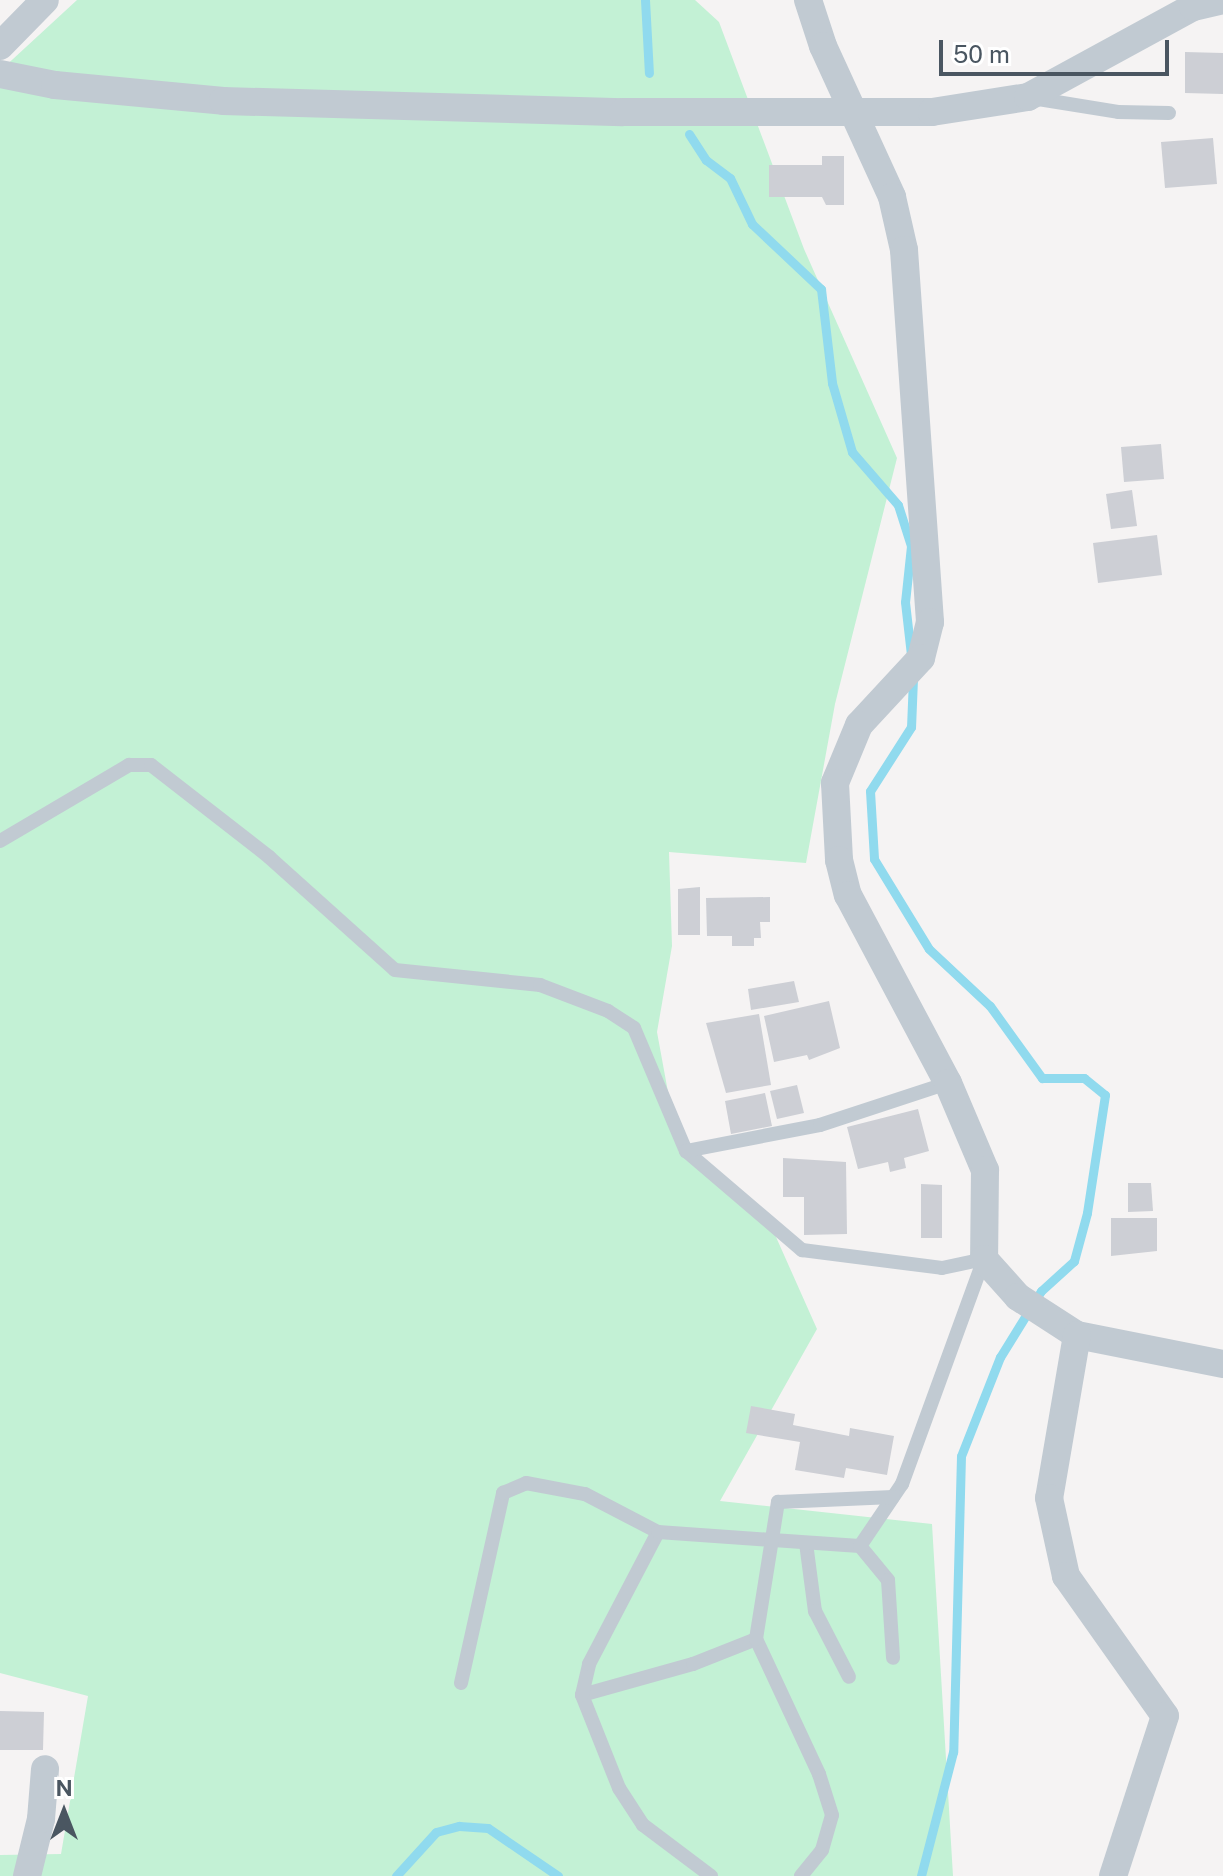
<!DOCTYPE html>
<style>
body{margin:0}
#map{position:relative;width:1223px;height:1876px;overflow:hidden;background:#f5f3f3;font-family:"Public Sans",sans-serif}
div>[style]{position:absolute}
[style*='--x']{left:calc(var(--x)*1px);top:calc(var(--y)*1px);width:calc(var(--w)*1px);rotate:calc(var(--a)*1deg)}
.green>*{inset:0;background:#c3f1d5}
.stream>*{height:9px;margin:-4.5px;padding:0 4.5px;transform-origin:4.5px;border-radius:4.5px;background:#90daee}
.building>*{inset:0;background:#cdcfd5}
.lane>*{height:14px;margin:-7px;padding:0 7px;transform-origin:7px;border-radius:7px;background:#c1cad2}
.street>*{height:28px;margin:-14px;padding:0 14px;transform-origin:14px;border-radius:14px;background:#c1cad2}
span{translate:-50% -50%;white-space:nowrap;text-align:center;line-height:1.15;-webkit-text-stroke:8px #fff;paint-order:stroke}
.north{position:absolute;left:24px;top:1772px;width:80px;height:80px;-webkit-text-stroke:6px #fff;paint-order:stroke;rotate:0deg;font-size:22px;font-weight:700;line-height:32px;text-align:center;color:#4a5661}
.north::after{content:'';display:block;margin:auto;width:28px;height:36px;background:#4a5661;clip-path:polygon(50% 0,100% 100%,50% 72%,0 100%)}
.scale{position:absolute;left:939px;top:40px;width:230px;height:36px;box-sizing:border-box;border:4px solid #4a5661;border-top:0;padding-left:10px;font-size:24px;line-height:28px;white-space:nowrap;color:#4a5661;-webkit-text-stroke:6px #fff;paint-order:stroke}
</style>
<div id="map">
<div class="green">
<i style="clip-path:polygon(77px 0,695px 0,719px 22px,804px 249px,897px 458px,835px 704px,806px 863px,669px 852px,672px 946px,657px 1032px,679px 1152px,772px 1228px,817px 1329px,720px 1501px,932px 1524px,953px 1876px,0 1876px,0 1855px,61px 1854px,88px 1696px,0 1673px,0 71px)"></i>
</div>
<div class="stream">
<i style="--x:645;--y:0;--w:73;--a:86.9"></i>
<i style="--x:689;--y:134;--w:31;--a:57"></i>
<i style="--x:706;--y:160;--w:30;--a:37"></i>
<i style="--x:730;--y:178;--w:51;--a:64.4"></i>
<i style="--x:752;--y:224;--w:95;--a:43.3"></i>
<i style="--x:821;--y:289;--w:95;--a:83.3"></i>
<i style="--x:832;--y:383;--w:72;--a:73.8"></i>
<i style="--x:852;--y:452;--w:70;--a:49"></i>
<i style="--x:898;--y:505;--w:43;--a:72.4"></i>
<i style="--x:911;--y:546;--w:56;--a:96.1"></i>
<i style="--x:905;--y:602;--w:53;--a:83.5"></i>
<i style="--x:913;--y:678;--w:49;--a:92.3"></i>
<i style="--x:911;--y:727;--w:76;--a:122.6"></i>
<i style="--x:870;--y:791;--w:68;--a:86.6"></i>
<i style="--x:874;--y:859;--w:105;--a:58.6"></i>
<i style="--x:929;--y:949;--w:83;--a:43.1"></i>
<i style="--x:990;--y:1006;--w:89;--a:54.2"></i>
<i style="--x:1042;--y:1078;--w:42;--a:0"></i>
<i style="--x:1084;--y:1078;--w:27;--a:39"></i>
<i style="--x:1105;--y:1095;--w:119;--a:98.7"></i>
<i style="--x:1087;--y:1213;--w:50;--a:105.2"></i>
<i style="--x:1074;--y:1261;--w:45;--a:137.7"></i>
<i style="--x:1041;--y:1291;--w:78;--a:121.8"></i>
<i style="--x:1000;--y:1357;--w:106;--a:111.5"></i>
<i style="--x:961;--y:1456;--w:296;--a:91.5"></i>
<i style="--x:953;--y:1752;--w:128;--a:104.5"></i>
<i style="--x:396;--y:1876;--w:59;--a:-47.7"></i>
<i style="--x:436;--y:1832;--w:24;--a:-15"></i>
<i style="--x:459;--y:1826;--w:29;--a:4"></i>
<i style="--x:488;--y:1828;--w:85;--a:34.4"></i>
</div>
<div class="building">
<i style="clip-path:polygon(1185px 52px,1223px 53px,1223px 94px,1185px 93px)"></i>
<i style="clip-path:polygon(1213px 138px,1217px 184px,1165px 188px,1161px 142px)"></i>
<i style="clip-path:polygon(822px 156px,844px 156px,844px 205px,826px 205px,822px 197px,769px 197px,769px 165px,822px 165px)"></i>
<i style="clip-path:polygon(1161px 444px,1164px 479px,1124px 482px,1121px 447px)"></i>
<i style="clip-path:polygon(1132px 490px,1137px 526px,1111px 529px,1106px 494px)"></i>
<i style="clip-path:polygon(1157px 535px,1162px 575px,1098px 583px,1093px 543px)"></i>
<i style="clip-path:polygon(700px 887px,700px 935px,678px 935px,678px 889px)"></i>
<i style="clip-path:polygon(770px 897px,770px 922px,760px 922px,761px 938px,754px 938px,754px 946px,732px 946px,732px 936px,707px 936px,706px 898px)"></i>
<i style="clip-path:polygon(794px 981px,799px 1002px,751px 1010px,748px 989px)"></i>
<i style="clip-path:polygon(829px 1001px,840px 1048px,809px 1060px,807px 1055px,774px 1062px,764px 1016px)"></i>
<i style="clip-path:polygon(759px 1014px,771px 1085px,726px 1093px,706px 1023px)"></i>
<i style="clip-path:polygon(797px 1085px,804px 1113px,777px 1119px,770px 1091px)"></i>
<i style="clip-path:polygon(765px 1093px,772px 1126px,731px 1134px,725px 1101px)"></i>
<i style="clip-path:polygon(918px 1109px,929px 1151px,904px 1158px,906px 1168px,890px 1172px,888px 1162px,858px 1169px,847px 1127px)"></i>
<i style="clip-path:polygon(783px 1158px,846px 1162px,847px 1234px,804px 1235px,804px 1197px,783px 1197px)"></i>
<i style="clip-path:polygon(1128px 1183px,1151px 1183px,1153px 1211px,1128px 1212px)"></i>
<i style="clip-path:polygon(921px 1184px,942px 1185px,942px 1238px,921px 1238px)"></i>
<i style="clip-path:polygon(1111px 1218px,1157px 1218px,1157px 1251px,1111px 1256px)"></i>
<i style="clip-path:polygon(751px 1406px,795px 1414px,793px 1425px,849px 1436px,850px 1428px,894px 1436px,887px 1475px,846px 1468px,844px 1478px,795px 1470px,800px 1442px,746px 1433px)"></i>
<i style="clip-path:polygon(0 1711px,44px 1712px,43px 1750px,0 1750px)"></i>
</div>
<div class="lane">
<i style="--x:1032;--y:98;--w:87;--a:9.2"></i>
<i style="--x:1118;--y:112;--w:51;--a:1.1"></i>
<i style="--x:0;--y:841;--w:150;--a:-30.5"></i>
<i style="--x:129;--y:765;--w:22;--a:0"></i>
<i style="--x:151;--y:765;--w:150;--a:37.9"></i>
<i style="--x:269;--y:857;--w:169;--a:41.9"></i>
<i style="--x:395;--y:970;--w:146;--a:5.9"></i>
<i style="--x:540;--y:985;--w:73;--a:20.9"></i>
<i style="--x:608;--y:1011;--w:31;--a:33"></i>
<i style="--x:634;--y:1028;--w:134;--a:67.1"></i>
<i style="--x:686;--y:1151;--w:153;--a:40.5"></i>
<i style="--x:802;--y:1250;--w:141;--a:7.3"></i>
<i style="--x:942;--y:1268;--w:43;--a:-12.1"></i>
<i style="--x:686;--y:1151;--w:136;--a:-11"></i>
<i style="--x:820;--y:1125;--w:135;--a:-18.2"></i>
<i style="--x:806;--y:1543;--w:69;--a:82.5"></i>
<i style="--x:815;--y:1611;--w:74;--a:62.7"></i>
<i style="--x:860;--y:1546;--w:44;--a:50.5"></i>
<i style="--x:888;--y:1580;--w:78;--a:86.3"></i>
<i style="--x:461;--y:1683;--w:195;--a:-77.5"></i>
<i style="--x:503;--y:1493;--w:25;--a:-23"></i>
<i style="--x:526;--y:1483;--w:60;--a:10.6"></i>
<i style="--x:585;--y:1494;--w:82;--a:27.5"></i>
<i style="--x:582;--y:1695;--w:115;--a:-15.6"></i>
<i style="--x:693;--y:1664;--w:68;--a:-21.6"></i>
<i style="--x:711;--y:1876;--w:85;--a:-143.1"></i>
<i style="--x:643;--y:1825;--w:44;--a:-123"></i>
<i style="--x:619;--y:1788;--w:100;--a:-111.7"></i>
<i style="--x:582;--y:1695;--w:32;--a:-77"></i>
<i style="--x:589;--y:1664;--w:149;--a:-62.4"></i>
<i style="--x:658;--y:1532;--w:202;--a:4"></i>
<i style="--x:860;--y:1546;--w:75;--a:-55.9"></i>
<i style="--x:902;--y:1484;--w:239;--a:-70"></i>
<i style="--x:801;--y:1876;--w:33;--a:-51"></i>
<i style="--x:822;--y:1850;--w:36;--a:-74"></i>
<i style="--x:832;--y:1815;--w:43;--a:-107.6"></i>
<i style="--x:819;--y:1774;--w:149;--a:-115"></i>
<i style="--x:756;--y:1639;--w:139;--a:-80.9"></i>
<i style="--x:778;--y:1502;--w:115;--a:-2.5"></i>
</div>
<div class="street">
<i style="--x:808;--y:0;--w:48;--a:71.9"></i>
<i style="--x:823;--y:46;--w:166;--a:65.4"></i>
<i style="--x:892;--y:197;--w:54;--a:77.2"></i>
<i style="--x:904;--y:250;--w:373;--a:86"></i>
<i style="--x:930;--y:622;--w:37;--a:104"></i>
<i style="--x:921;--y:658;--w:91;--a:132.8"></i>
<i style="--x:859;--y:725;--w:63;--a:112.5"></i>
<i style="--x:835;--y:783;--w:77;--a:87"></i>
<i style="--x:839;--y:860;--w:36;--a:76"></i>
<i style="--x:848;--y:895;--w:213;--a:62"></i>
<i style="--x:948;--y:1083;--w:95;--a:67"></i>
<i style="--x:985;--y:1170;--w:89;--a:90.6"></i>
<i style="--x:984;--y:1259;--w:51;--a:48.2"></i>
<i style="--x:1018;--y:1297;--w:70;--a:32.8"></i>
<i style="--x:1077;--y:1335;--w:149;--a:11.2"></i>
<i style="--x:0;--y:46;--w:64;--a:-45.6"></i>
<i style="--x:0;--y:74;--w:56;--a:11.3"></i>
<i style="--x:55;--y:85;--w:169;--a:5.4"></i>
<i style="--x:223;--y:101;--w:400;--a:1.6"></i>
<i style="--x:623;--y:112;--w:309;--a:0"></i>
<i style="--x:932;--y:112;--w:97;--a:-8.9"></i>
<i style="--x:1028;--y:97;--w:188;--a:-28.6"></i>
<i style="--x:1193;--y:7;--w:31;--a:-13"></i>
<i style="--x:1077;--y:1335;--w:165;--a:99.7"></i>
<i style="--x:1049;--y:1498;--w:80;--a:77.7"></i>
<i style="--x:1066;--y:1576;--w:171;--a:54.7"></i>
<i style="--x:1165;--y:1716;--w:168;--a:108"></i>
<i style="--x:27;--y:1876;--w:59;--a:-76.2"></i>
<i style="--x:41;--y:1819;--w:50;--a:-85.4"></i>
</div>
<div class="north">N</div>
<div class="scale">50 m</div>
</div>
